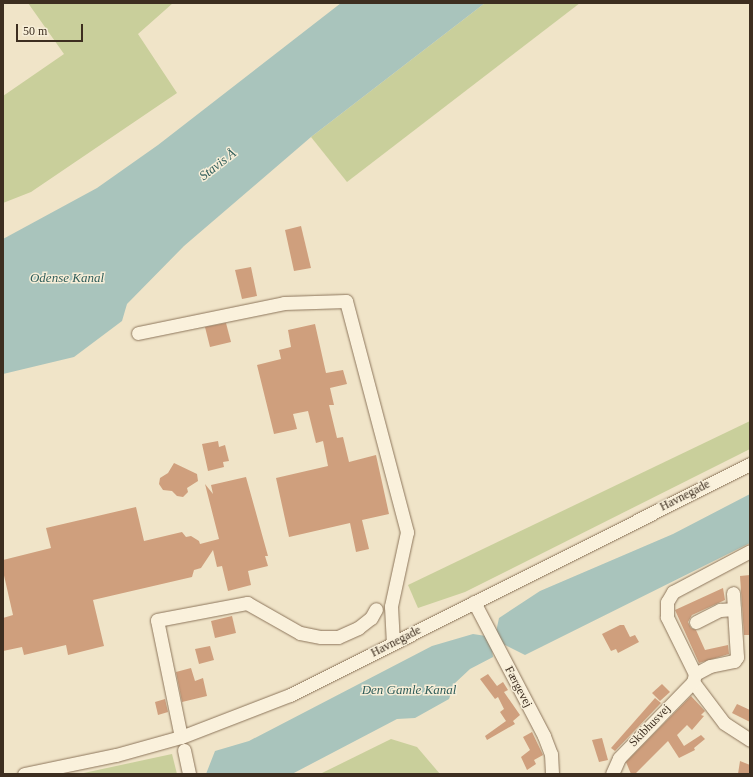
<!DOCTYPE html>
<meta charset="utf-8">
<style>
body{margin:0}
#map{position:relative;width:753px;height:777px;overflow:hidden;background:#f0e4c8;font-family:Georgia,serif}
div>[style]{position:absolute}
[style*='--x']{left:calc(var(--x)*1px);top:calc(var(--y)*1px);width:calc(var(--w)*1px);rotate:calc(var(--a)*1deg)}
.green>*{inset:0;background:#c9cf9b}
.water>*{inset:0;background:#a9c4bc}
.building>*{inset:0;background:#cf9f7d}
.roads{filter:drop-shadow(0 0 1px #8d765c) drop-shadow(0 0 1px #8d765c)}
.minor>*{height:13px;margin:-6.5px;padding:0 6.5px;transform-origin:6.5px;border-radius:6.5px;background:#faf1dc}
span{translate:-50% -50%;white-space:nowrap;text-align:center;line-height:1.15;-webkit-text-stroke:3px #f7eed8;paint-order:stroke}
.street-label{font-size:12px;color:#3d2e20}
.water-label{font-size:13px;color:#2f5d5a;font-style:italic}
.frame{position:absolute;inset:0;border:4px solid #3d2e20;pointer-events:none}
.scale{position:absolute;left:16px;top:24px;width:67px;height:18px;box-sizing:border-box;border:2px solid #3d2e20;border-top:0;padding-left:5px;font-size:12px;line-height:14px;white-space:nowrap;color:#3d2e20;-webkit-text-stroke:3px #f7eed8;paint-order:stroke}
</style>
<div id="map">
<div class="green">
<i style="clip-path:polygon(28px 3px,173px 3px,138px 34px,177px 93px,31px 192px,3px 203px,3px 96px,64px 54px)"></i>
<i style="clip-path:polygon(485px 3px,580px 3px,347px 182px,311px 137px)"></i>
<i style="clip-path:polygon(750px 421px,750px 449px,465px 592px,418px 608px,408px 585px)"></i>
<i style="clip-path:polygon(391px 739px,417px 747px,440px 774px,320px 774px)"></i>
<i style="clip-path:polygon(172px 754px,177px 774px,79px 774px)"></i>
</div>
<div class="water">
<i style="clip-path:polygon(341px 3px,485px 3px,311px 137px,184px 246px,127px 304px,122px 321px,74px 357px,3px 374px,3px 239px,97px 188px,158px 145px)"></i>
<i style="clip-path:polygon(750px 494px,750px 543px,525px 655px,503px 644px,492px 649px,493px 657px,470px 669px,454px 684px,449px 699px,415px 718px,397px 719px,292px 774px,206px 774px,215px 751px,249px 741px,432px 646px,473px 634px,486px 636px,496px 632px,499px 618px,540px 591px,673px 534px)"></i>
</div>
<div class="building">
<i style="clip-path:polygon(301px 226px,311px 268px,294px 271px,285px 230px)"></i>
<i style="clip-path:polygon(251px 267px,257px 296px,242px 299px,235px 270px)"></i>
<i style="clip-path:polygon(226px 323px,231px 342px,210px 347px,205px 327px)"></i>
<i style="clip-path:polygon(315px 324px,326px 373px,343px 370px,347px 384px,330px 388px,334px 405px,329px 405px,337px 438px,343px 437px,349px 462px,376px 455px,389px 514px,362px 520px,369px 549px,356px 552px,350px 523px,289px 537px,276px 478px,328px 466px,323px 441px,316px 443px,308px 411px,293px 414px,297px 429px,274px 434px,257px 365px,281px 359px,279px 350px,291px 347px,288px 330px)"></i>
<i style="clip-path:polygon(218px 441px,219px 447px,225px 445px,229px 461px,223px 462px,224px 467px,208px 471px,202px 444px)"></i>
<i style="clip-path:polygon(174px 463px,197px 474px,198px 481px,187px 488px,188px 492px,183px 497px,177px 496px,172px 491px,163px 490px,159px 484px,160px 478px,168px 473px)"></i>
<i style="clip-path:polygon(246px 477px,268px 556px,265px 556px,268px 566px,248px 571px,251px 585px,228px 591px,222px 566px,217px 567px,213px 550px,201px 568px,194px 570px,192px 577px,93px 600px,104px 646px,68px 655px,66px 645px,24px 655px,22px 647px,3px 651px,3px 618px,13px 615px,3px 571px,3px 560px,51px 548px,46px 528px,136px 507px,144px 541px,182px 532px,186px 537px,191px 536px,199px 541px,200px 544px,219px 539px,205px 484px,213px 494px,211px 485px)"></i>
<i style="clip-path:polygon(750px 575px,750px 635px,744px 635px,740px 576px)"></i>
<i style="clip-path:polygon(723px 588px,725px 600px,692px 615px,688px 622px,691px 628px,696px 630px,705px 650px,728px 645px,729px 654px,699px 663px,675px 610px)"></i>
<i style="clip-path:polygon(232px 616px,236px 633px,215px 638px,211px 621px)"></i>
<i style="clip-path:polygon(620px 625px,624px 625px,630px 637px,635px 635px,639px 642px,618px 653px,616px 649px,611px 651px,602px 634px)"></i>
<i style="clip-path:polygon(210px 646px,214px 660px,199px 664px,195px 649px)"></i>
<i style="clip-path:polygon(191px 668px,195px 681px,203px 678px,207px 696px,182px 702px,176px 672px)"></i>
<i style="clip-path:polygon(488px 674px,497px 686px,503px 682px,508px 690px,504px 692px,520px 715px,513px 721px,515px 724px,487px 740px,485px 736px,506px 721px,500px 712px,504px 709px,498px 697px,495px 699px,480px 679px)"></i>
<i style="clip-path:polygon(662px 684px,670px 692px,660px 701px,652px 693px)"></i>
<i style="clip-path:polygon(691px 696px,705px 711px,701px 715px,704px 716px,692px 730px,687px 725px,677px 735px,684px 746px,701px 735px,705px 739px,694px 748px,695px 750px,679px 758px,668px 741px,635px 774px,631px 774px,626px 762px)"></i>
<i style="clip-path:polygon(655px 698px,661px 703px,615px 751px,611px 748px)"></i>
<i style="clip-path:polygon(165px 699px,168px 712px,158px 715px,155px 702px)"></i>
<i style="clip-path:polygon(737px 704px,750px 710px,750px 722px,732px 713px)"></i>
<i style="clip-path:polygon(532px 732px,543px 755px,534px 760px,536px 764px,527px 770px,521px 757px,530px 750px,523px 737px)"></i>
<i style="clip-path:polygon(602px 738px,608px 760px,599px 762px,592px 740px)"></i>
<i style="clip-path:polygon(740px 761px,750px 765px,750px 774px,738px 774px)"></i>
</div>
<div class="roads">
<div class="minor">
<i style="--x:138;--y:333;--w:149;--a:-11.6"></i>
<i style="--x:284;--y:303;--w:62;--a:-1.8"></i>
<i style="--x:346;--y:301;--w:239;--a:75.2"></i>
<i style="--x:407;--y:532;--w:76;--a:102.2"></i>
<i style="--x:391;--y:606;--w:37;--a:87"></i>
<i style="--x:474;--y:602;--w:151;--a:62.4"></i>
<i style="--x:544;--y:736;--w:19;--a:69"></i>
<i style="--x:551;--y:754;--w:20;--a:87"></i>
<i style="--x:696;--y:622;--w:27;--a:-27"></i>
<i style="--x:720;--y:610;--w:14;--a:-4"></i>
<i style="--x:695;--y:674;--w:64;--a:-116.2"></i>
<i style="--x:667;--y:617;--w:15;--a:-90"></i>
<i style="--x:667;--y:602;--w:12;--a:-59"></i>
<i style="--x:673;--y:592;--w:87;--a:-28"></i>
<i style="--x:693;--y:682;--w:51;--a:52.9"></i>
<i style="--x:724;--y:723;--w:31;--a:33"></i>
<i style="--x:181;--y:737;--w:119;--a:-101.6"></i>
<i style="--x:157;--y:620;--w:92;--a:-10.7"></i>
<i style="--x:247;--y:603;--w:61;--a:29.5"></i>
<i style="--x:300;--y:633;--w:21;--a:11"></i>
<i style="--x:321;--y:637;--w:17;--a:0"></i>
<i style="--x:338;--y:637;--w:22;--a:-24"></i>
<i style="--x:358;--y:628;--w:16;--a:-38"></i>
<i style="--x:371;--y:618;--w:10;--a:-61"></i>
<i style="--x:184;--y:750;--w:25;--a:78"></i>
<i style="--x:24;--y:774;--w:94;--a:-11.7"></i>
<i style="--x:116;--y:755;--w:67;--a:-15.5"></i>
<i style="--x:181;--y:737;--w:117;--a:-21.1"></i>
<i style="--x:290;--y:695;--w:515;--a:-26.66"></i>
<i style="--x:612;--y:774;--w:17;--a:-66"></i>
<i style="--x:619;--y:758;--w:106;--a:-45.8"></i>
<i style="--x:693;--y:682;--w:8;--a:-76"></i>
<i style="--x:695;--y:674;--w:17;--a:-28"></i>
<i style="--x:710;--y:666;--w:25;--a:-12"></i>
<i style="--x:734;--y:661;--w:5;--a:-53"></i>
<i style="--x:737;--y:657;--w:64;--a:-93.6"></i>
</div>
</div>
<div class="street-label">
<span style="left:685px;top:496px;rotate:-27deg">Havnegade</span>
<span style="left:396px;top:642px;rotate:-27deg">Havnegade</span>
<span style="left:518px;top:687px;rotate:62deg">Færgevej</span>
<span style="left:650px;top:726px;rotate:-46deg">Skibhusvej</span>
</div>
<div class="water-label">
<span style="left:218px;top:165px;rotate:-38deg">Stavis Å</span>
<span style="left:67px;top:278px">Odense Kanal</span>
<span style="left:409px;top:690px">Den Gamle Kanal</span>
</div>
<div class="frame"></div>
<div class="scale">50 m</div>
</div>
